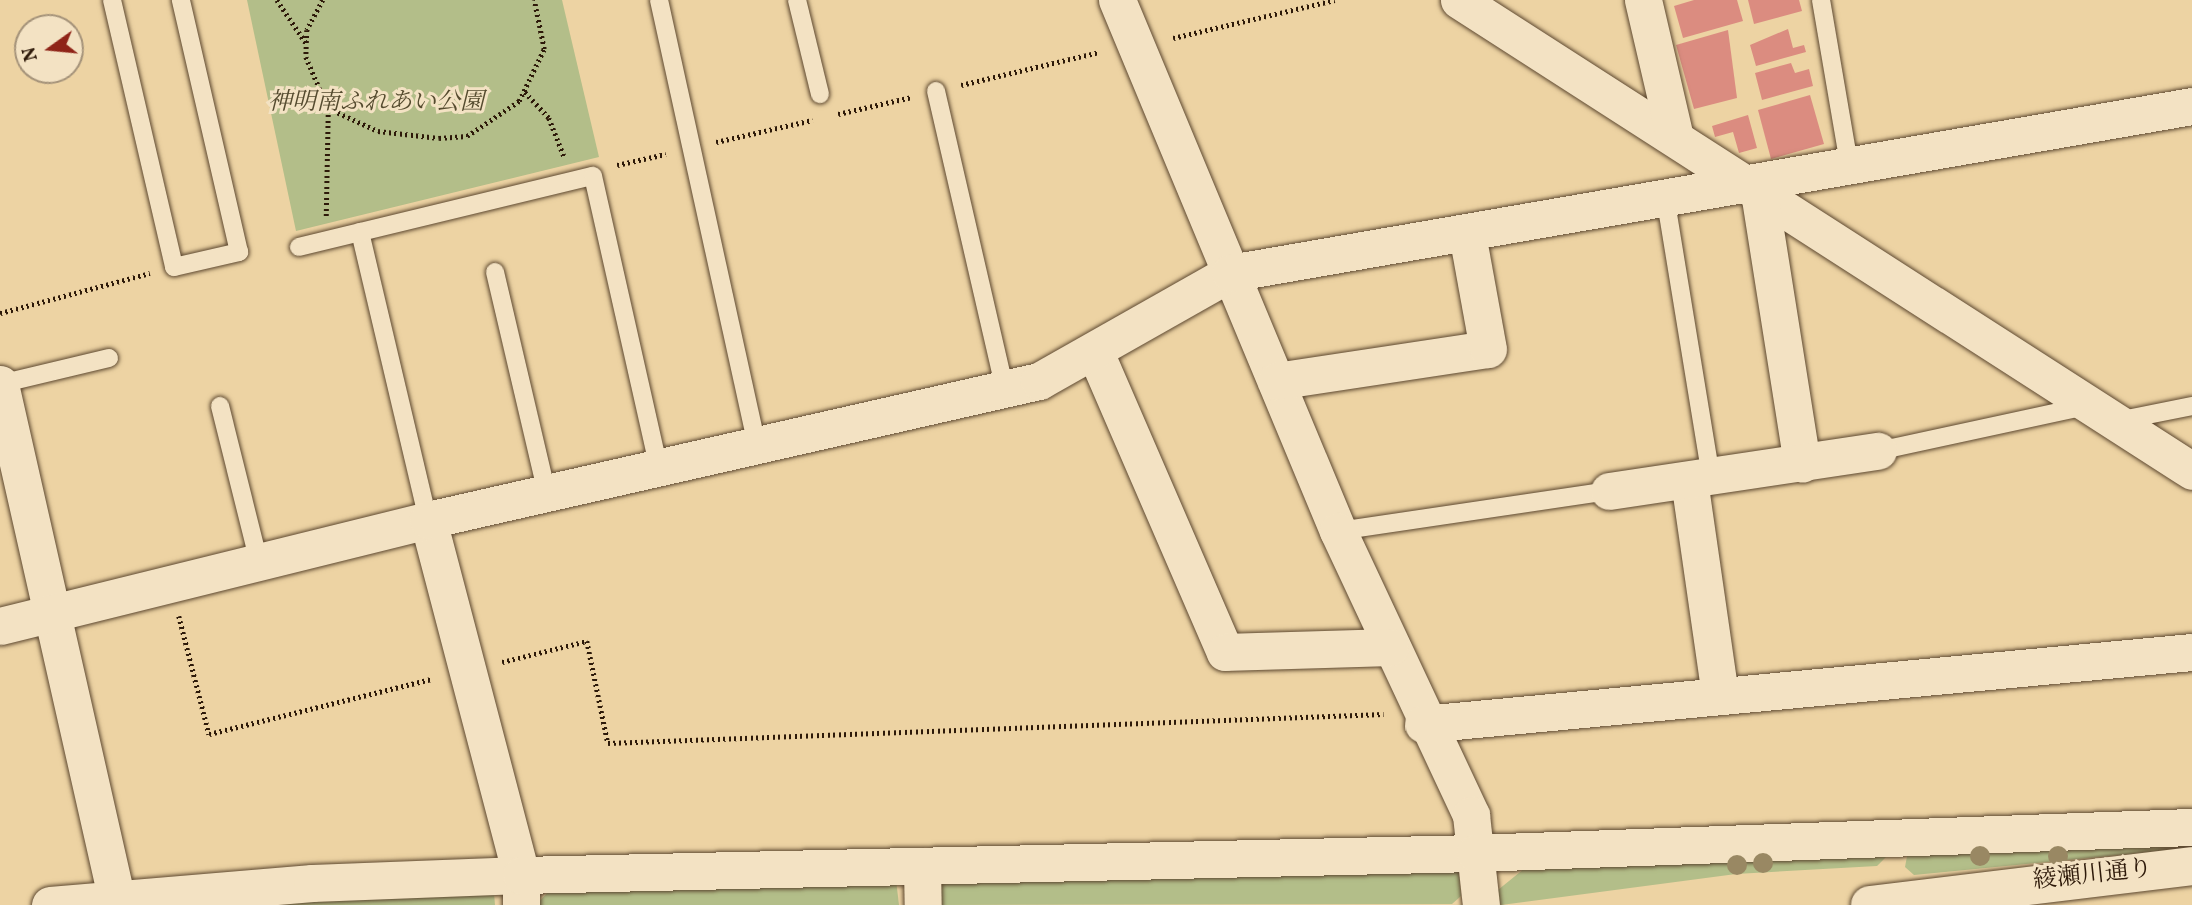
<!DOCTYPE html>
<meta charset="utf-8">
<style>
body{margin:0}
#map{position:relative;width:2192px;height:905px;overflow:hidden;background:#edd3a3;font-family:Vollkorn,"Noto Serif JP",serif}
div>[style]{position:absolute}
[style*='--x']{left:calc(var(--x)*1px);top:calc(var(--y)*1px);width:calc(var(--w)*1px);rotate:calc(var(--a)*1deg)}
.green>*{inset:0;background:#b3be89}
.building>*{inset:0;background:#db8c80}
.path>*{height:4.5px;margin-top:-2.25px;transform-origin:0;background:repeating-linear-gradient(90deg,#2d1909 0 2px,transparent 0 5.5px)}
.roads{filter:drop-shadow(0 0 2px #5d4830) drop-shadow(0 0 2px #5d4830)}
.lane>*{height:18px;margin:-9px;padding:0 9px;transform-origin:9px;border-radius:9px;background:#f3e2c3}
.street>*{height:37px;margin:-18.5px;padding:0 18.5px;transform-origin:18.5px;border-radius:18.5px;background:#f3e2c3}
.secondary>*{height:38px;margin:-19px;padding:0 19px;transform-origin:19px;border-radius:19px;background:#f3e2c3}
.trees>*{width:20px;height:20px;margin:-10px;border-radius:50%;background:#998863}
span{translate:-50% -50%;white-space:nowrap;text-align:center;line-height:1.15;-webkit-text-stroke:6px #f3e2c3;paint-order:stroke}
.park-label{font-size:24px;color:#554b2f;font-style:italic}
.street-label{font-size:24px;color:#2d1909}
.north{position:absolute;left:14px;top:14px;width:70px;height:70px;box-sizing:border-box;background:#f3e2c3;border:2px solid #a49279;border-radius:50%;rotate:255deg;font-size:19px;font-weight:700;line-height:28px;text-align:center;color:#2d1909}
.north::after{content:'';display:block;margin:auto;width:24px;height:32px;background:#8f2418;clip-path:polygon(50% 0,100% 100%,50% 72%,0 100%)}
</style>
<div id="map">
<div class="green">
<i style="clip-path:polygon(247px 0,562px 0,599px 157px,296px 231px)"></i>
<i style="clip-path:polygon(2192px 842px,2192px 848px,1914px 875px,1905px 867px,1908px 851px)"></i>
<i style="clip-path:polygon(1887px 856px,1877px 866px,1736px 874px,1501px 905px,1493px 894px,1525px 868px)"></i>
<i style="clip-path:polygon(1459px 871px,1461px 896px,1452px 904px,937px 905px,940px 880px)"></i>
<i style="clip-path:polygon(896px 880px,899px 905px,536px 905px,548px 892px)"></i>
<i style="clip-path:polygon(494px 893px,495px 905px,141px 905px)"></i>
</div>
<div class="building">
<i style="clip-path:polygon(1694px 0,1737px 0,1743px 21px,1683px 38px,1674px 6px)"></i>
<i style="clip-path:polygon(1748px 0,1799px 0,1802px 11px,1754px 24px)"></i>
<i style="clip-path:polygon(1788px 29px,1793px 48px,1804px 45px,1806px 52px,1756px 66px,1750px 45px)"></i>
<i style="clip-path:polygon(1728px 30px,1737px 98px,1694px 109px,1676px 45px)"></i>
<i style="clip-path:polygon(1791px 63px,1795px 73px,1809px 69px,1813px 86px,1762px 100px,1755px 73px)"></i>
<i style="clip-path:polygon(1810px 95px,1824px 144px,1771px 159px,1758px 110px)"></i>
<i style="clip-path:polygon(1748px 115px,1757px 148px,1739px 153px,1733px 132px,1715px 137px,1712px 126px)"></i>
</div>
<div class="path">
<i style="--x:277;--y:0;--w:52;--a:56"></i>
<i style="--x:323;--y:0;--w:34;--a:118"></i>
<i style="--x:307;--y:30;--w:27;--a:92"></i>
<i style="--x:306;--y:57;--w:56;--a:66.7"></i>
<i style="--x:328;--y:108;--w:55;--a:24.7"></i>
<i style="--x:378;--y:131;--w:61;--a:6.5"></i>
<i style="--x:439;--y:138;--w:28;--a:-4"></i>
<i style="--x:467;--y:136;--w:63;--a:-33.9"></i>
<i style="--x:519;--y:101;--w:58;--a:-64.3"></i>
<i style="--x:544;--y:49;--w:50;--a:-101.5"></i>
<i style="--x:1173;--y:38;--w:166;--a:-13.2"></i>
<i style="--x:961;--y:85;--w:142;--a:-13.4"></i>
<i style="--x:525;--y:92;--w:35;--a:47"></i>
<i style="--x:549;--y:118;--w:41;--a:68.5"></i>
<i style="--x:838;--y:114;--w:76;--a:-12.9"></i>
<i style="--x:716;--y:142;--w:99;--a:-12.8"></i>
<i style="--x:617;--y:165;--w:50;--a:-12.7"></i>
<i style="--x:326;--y:216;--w:108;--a:-88.9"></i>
<i style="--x:0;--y:313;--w:155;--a:-14.9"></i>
<i style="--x:179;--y:616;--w:122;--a:75.7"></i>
<i style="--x:209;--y:734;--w:230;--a:-13.9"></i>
<i style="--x:502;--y:662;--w:88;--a:-13.9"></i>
<i style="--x:587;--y:641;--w:104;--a:78.4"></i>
<i style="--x:608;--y:743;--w:776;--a:-2.14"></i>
</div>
<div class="roads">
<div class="lane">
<i style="--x:112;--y:0;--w:274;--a:76.9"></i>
<i style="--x:174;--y:267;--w:67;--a:-13"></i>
<i style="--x:239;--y:252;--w:259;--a:-103"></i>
<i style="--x:659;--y:0;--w:456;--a:77.6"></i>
<i style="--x:797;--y:0;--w:97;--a:76.3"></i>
<i style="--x:1821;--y:0;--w:166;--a:80.3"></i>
<i style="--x:936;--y:91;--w:306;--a:77"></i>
<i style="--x:1665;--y:196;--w:284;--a:80.7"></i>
<i style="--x:360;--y:232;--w:296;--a:76.7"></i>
<i style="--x:299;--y:247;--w:302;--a:-13.6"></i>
<i style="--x:593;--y:176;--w:299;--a:77.3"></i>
<i style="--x:495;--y:272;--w:227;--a:76.8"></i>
<i style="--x:0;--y:384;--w:112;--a:-13.4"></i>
<i style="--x:220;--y:406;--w:161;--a:76"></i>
<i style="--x:2117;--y:421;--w:76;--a:-11.3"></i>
<i style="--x:1878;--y:451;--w:213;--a:-12.2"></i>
<i style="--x:1338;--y:531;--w:274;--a:-8.4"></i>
</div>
<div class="street">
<i style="--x:1117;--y:0;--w:575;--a:67.4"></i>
<i style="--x:1338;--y:531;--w:314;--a:64.9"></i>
<i style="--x:1471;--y:815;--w:91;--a:83.7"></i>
<i style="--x:1459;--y:0;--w:871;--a:32.72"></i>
<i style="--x:1643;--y:0;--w:141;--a:76.9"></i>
<i style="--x:1759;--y:192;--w:275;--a:81"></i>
<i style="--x:1095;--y:352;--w:327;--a:66.6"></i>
<i style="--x:1225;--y:652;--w:165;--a:-1.7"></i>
<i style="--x:1276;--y:381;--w:214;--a:-8.6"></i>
<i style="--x:1488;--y:349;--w:117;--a:-100.3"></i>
<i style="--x:0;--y:384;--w:534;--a:77.24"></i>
<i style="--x:1689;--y:480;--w:217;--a:81.8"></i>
<i style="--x:1609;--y:491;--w:272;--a:-8.5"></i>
<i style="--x:428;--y:520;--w:367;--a:75.3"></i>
<i style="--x:521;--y:875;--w:30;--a:90"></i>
<i style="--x:0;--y:626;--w:441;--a:-13.9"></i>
<i style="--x:428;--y:520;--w:627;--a:-12.82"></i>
<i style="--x:1039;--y:381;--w:219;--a:-29.5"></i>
<i style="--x:1230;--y:273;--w:976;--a:-9.85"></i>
<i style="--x:1423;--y:724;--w:772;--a:-5.35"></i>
<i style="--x:922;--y:866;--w:39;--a:89"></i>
<i style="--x:50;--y:905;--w:263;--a:-4.8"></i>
<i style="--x:312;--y:883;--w:209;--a:-2.2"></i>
<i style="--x:521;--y:875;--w:954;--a:-1.32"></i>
<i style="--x:1475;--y:853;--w:717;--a:-2.08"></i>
</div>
<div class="secondary">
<i style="--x:1870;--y:905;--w:324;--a:-6.9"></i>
</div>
</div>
<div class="trees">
<i style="left:1980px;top:856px"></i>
<i style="left:2058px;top:856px"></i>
<i style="left:1763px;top:863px"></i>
<i style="left:1737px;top:865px"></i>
</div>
<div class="park-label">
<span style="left:376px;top:104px">神明南ふれあい公園</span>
</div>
<div class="street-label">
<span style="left:2093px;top:876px;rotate:-6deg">綾瀬川通り</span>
</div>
<div class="north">N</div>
</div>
